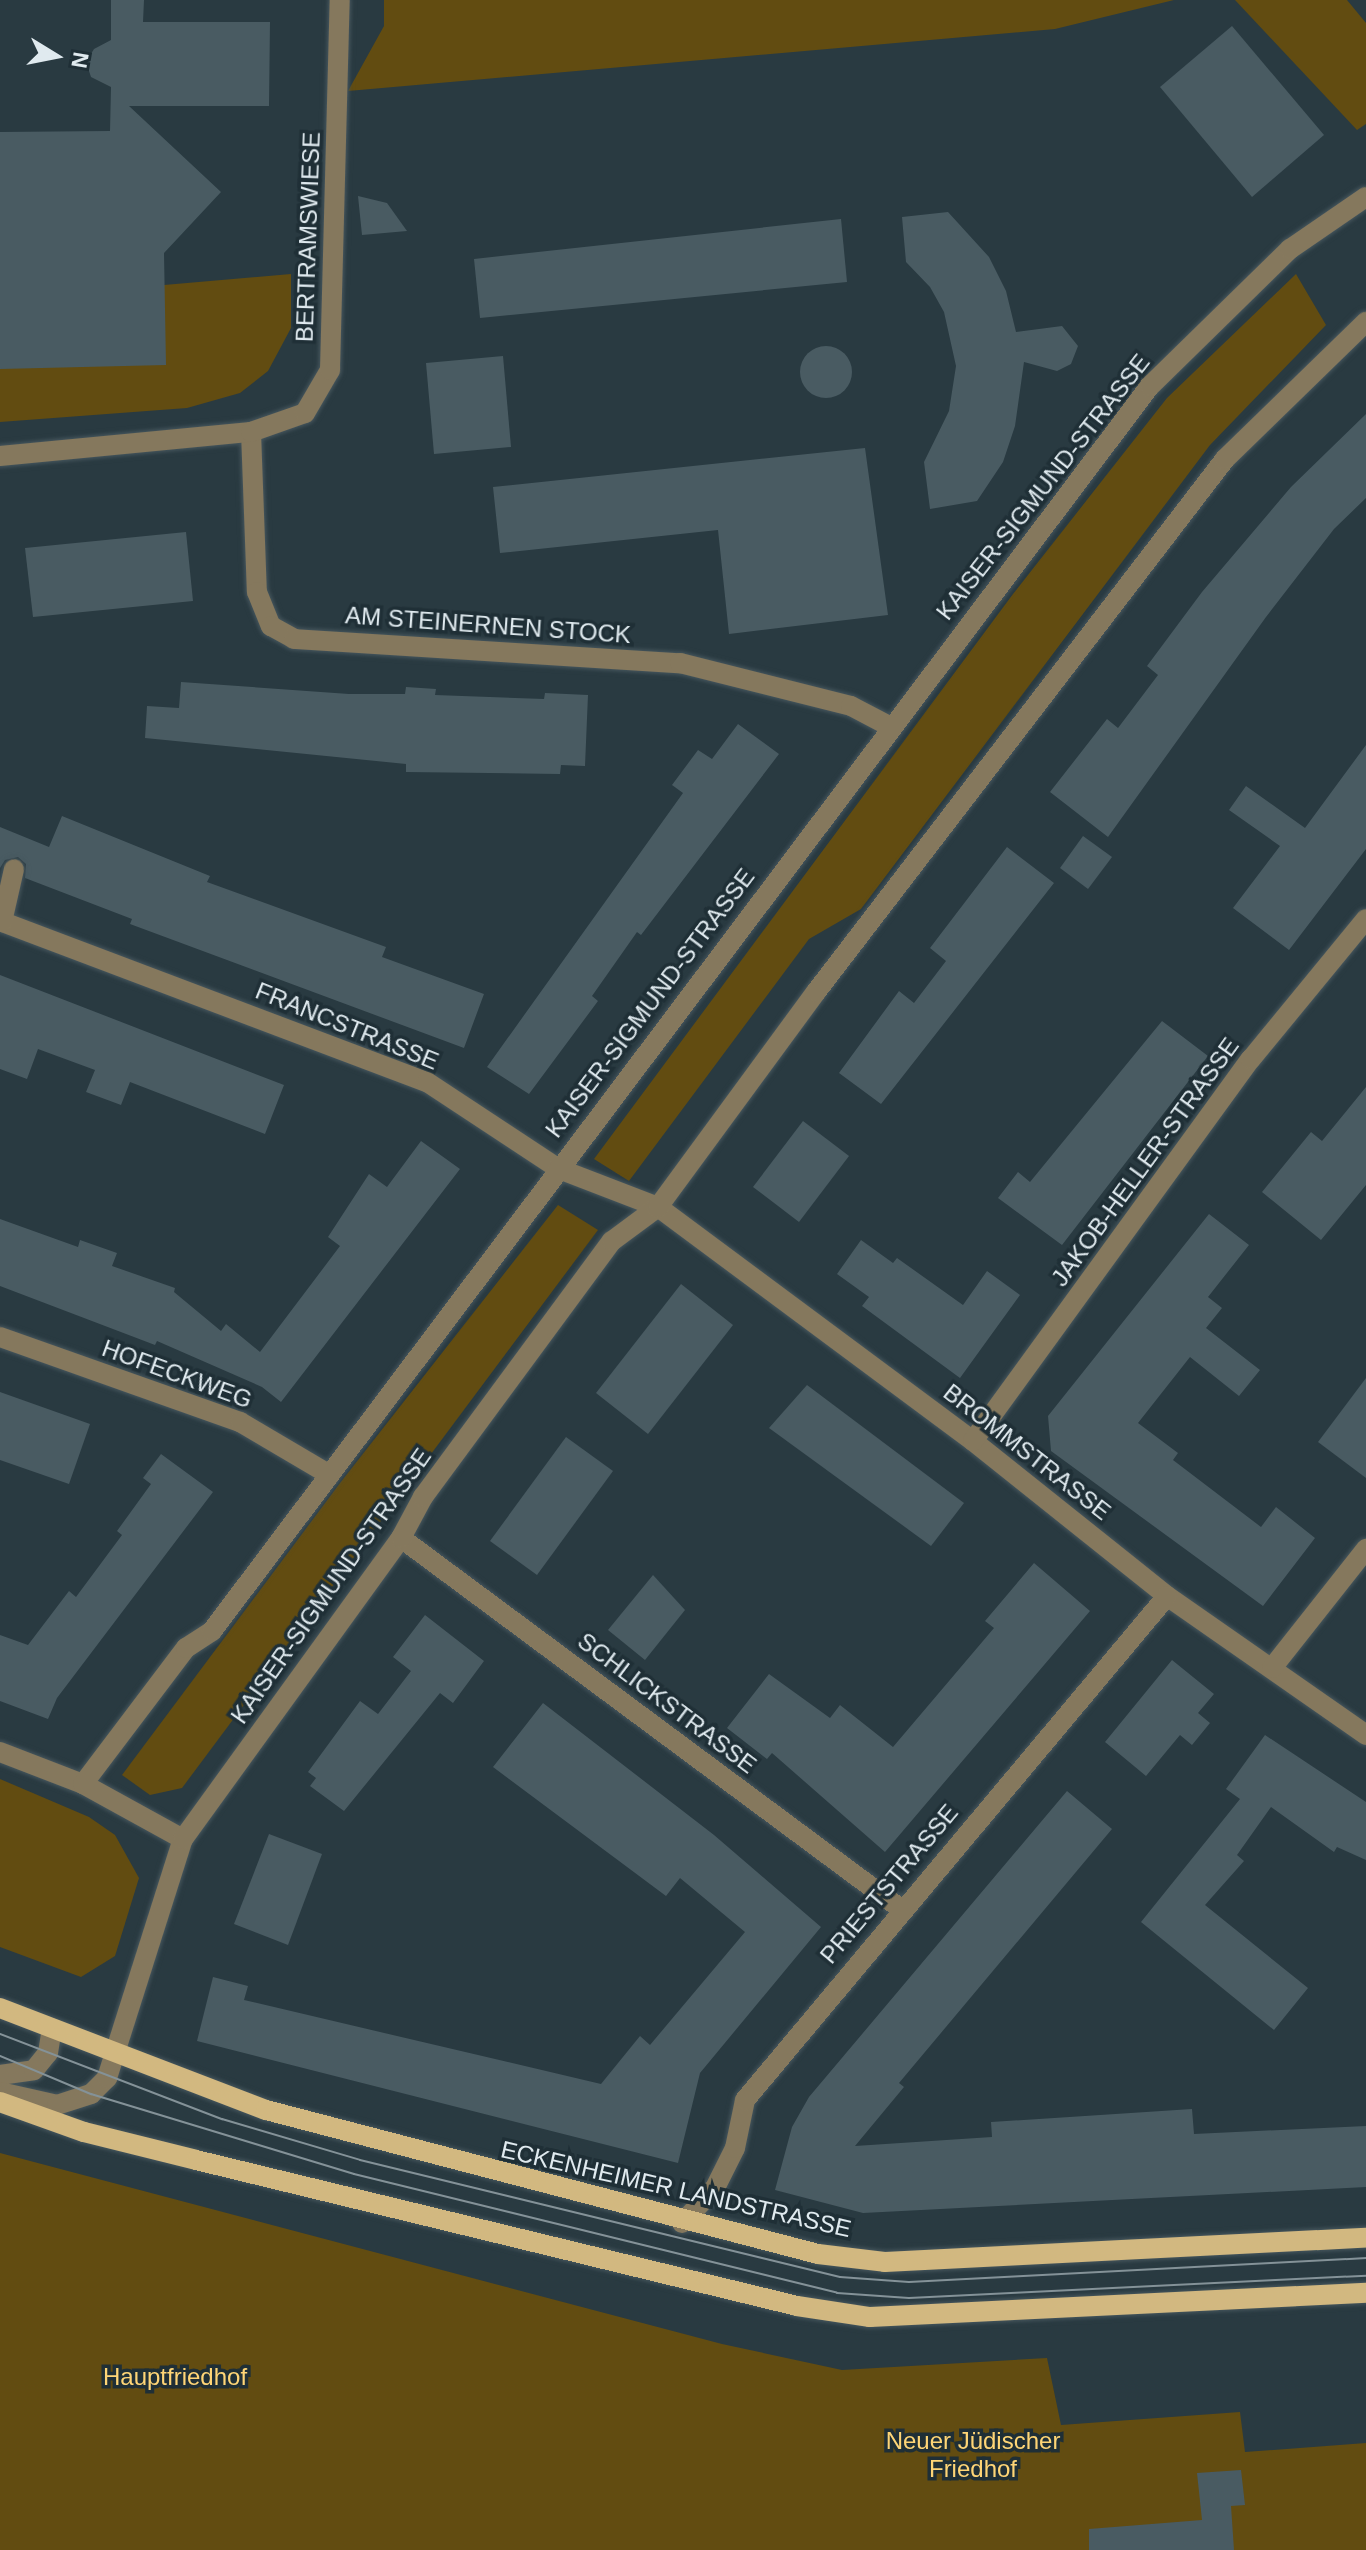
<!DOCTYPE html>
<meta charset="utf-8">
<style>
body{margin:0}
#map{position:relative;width:1366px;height:2550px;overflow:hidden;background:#293a41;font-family:Helvetica,sans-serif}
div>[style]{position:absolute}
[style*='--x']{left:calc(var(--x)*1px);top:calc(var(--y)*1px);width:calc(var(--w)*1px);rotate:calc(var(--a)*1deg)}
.green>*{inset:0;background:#624c11}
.building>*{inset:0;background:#495b62}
.round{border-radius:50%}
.roads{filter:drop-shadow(0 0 2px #46565d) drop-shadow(0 0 2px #46565d)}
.minor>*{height:20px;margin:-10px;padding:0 10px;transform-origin:10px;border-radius:10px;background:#85785d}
.major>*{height:20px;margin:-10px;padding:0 10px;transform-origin:10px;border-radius:10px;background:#d2b880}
.tram>*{height:2px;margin:-1px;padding:0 1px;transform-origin:1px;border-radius:1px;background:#849298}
span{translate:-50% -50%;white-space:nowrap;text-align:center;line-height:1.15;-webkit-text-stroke:7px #1f2f36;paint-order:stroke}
.street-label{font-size:24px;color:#e0eaef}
.park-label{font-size:24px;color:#fed576}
.north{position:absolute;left:16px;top:16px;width:80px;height:80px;-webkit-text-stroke:6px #1f2f36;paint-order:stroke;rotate:100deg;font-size:22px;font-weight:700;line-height:32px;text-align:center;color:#e0eaef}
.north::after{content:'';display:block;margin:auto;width:28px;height:36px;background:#e0eaef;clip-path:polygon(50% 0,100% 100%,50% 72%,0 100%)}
</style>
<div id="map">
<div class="green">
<i style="clip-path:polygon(384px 0,1174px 0,1055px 29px,348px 91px,384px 26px)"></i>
<i style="clip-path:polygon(1235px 0,1347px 0,1366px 23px,1366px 124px,1357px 130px)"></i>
<i style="clip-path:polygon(291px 274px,291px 328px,268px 371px,240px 393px,187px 408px,0 422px,0 368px,164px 285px)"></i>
<i style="clip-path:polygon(1296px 274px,1326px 325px,1210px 445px,861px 909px,809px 939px,629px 1181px,594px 1159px,1013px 594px,1167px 398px)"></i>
<i style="clip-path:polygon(558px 1205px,598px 1230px,182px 1788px,150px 1795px,122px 1775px,340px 1483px)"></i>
<i style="clip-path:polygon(0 1779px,89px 1817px,115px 1835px,139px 1878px,115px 1956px,81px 1977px,0 1947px)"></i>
<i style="clip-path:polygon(0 2153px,722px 2344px,842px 2370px,1047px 2358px,1061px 2425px,1240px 2412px,1245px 2452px,1366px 2443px,1366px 2550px,0 2550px)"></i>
</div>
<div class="building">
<i style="clip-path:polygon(111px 0,144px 0,143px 22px,270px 22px,269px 106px,129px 106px,221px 192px,164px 253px,166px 365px,0 369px,0 132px,110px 131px,111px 87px,91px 77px,86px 62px,94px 49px,111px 40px)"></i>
<i style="clip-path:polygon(1232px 26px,1324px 135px,1252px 197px,1160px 87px)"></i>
<i style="clip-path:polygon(358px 196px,387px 203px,407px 231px,362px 235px)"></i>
<i style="clip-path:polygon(948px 212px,989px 257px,1006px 291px,1016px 332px,1062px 326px,1078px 346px,1071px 364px,1057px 371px,1024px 362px,1015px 426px,1003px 462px,977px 501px,930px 509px,924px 462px,949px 411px,956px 366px,944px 312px,930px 287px,906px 262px,902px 217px)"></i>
<i style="clip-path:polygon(841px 219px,847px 282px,480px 318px,474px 259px)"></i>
<i class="round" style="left:800px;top:346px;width:52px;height:52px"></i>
<i style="clip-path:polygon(503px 356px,511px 447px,434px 454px,426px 363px)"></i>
<i style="clip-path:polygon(1366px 414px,1366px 498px,1334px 529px,1266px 617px,1108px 837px,1050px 792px,1107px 719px,1118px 728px,1158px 675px,1147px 666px,1202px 592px,1291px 487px)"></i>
<i style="clip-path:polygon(865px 448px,888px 615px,729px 634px,718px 530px,500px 553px,493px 487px)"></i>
<i style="clip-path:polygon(186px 532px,193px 601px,33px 617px,25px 548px)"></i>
<i style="clip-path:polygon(181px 682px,349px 694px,405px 694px,406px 687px,436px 689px,435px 695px,544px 699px,545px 693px,588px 695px,585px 766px,561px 765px,560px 774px,406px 772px,406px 764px,145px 738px,147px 706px,179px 708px)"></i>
<i style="clip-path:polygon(738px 724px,779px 754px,641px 935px,637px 932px,592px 996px,598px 1001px,529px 1094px,487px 1067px,683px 793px,672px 785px,698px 750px,712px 759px)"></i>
<i style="clip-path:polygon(1366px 745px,1366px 849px,1289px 950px,1233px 908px,1280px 846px,1229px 810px,1246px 786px,1305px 828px)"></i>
<i style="clip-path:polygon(62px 816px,210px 876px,207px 882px,386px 947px,382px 957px,484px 994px,464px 1048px,130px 924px,132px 919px,25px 878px,26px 864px,18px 857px,5px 860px,0 868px,0 827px,49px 847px)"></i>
<i style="clip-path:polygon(1083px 836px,1112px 857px,1088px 889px,1060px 868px)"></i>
<i style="clip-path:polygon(1007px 847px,1054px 883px,881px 1104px,839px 1073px,899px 991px,914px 1003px,946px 961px,930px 948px)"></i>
<i style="clip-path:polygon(0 975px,284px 1085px,265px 1134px,130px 1082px,121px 1105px,86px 1092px,95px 1070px,38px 1049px,27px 1079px,0 1069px)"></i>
<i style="clip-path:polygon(1162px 1021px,1208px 1056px,1062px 1245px,998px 1198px,1018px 1172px,1030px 1182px)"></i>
<i style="clip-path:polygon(1366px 1087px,1366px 1185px,1321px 1240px,1262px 1192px,1311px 1132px,1322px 1141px)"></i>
<i style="clip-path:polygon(803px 1121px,849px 1156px,799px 1222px,753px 1187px)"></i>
<i style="clip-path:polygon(421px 1141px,460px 1169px,281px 1402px,262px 1387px,157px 1341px,155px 1345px,0 1286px,0 1219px,78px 1247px,80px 1240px,117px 1253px,112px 1266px,175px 1288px,174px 1292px,221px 1331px,226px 1324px,260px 1352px,340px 1246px,328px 1237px,369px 1174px,387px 1187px)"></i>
<i style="clip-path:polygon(1209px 1214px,1249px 1245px,1208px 1297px,1222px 1308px,1206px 1328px,1260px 1370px,1239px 1396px,1190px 1357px,1138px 1423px,1178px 1453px,1173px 1460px,1261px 1527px,1276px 1507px,1315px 1538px,1263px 1606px,1051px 1451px,1048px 1416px)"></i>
<i style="clip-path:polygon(861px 1240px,893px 1263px,897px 1258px,963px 1305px,987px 1271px,1020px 1295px,960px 1378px,862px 1306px,869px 1297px,837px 1274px)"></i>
<i style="clip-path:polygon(681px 1284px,733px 1325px,648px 1434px,596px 1393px)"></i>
<i style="clip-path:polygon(1366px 1378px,1366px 1478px,1318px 1442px)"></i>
<i style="clip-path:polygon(807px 1385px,964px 1503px,931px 1546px,769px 1428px)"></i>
<i style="clip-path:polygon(0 1392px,90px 1424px,69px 1484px,0 1460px)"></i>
<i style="clip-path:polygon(566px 1437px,613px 1471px,537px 1575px,490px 1541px)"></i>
<i style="clip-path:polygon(161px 1454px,213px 1492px,57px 1698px,48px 1719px,0 1701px,0 1635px,28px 1645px,69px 1591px,76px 1597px,122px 1535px,117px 1531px,151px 1484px,143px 1478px)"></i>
<i style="clip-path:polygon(1034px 1563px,1090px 1611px,885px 1852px,772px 1753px,767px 1759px,727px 1728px,769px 1674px,830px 1718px,840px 1705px,893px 1747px,994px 1628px,985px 1621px)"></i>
<i style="clip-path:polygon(653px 1575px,685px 1610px,645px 1660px,608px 1630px)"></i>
<i style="clip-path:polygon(425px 1615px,484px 1661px,453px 1703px,440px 1693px,344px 1811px,310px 1786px,316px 1778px,308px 1772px,360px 1701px,378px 1714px,411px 1671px,393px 1657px)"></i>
<i style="clip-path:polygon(1172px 1660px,1214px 1694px,1198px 1713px,1210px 1723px,1192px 1745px,1180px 1735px,1146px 1776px,1105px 1742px)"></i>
<i style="clip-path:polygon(543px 1703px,714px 1835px,821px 1927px,700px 2073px,678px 2163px,197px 2041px,213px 1977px,248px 1986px,244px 2000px,601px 2084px,640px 2036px,650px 2045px,745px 1932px,680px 1878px,666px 1896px,493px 1767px)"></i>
<i style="clip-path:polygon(1265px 1735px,1366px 1802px,1366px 1860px,1337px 1847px,1334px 1852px,1271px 1807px,1237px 1855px,1244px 1861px,1205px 1905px,1308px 1988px,1274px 2030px,1141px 1922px,1240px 1799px,1226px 1789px)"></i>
<i style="clip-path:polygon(1067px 1791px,1112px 1829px,899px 2083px,904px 2087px,855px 2146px,992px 2137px,991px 2122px,1192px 2109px,1194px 2134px,1366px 2126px,1366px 2187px,863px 2213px,775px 2190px,792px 2127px,809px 2097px)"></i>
<i style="clip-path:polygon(269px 1834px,322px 1854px,288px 1945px,234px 1924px)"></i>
<i style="clip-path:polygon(1241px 2470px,1245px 2505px,1231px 2506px,1234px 2550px,1089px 2550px,1089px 2529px,1202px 2520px,1197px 2473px)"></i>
</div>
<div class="roads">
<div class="minor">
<i style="--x:251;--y:432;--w:160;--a:87.9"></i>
<i style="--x:257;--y:592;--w:37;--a:68"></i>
<i style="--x:271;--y:626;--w:26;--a:29"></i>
<i style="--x:294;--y:639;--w:387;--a:3.6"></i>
<i style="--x:680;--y:663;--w:176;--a:14.1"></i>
<i style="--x:851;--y:706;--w:45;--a:27.7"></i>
<i style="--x:0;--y:456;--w:252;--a:-5.5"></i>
<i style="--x:251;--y:432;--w:57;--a:-19.4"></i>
<i style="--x:305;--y:413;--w:50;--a:-59.8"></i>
<i style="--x:330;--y:370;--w:370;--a:-88.5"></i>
<i style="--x:0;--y:921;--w:456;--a:20.7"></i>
<i style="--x:427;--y:1082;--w:158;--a:33.4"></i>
<i style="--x:559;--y:1169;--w:106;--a:21"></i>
<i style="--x:658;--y:1207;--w:392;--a:36.6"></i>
<i style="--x:973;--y:1441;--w:248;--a:38.6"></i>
<i style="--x:1167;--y:1596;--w:243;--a:34.9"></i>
<i style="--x:2;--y:922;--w:54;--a:-77.2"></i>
<i style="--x:0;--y:1337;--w:255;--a:19.5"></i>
<i style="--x:240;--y:1422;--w:104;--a:30.5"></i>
<i style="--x:973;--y:1441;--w:472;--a:-54"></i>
<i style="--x:1251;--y:1059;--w:181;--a:-50.6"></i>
<i style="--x:401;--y:1538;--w:623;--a:36.58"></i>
<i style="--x:1272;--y:1668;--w:152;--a:-51.7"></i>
<i style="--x:0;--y:1752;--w:89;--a:21.1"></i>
<i style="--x:83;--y:1784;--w:114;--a:28.8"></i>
<i style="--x:83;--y:1784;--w:171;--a:-52.9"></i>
<i style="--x:186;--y:1648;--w:31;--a:-33"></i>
<i style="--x:212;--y:1631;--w:1559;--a:-53.01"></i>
<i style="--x:1150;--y:386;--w:196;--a:-44.4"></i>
<i style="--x:1290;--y:249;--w:92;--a:-34.4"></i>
<i style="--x:0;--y:2075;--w:34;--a:-8"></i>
<i style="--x:34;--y:2070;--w:22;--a:-51"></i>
<i style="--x:48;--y:2053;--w:25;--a:-81"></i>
<i style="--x:0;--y:2092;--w:58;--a:12.8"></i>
<i style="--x:57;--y:2105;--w:36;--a:-18"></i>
<i style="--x:91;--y:2094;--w:23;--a:-45"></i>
<i style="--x:107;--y:2078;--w:251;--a:-72.4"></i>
<i style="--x:183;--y:1839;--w:372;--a:-54.1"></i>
<i style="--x:401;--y:1538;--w:47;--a:-61.8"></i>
<i style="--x:423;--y:1497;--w:318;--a:-53.6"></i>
<i style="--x:612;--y:1241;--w:57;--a:-36.5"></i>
<i style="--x:658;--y:1207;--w:267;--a:-53.7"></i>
<i style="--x:816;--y:992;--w:672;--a:-52.5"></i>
<i style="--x:1225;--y:459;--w:197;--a:-44.2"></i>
<i style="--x:682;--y:2223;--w:48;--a:-46.7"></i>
<i style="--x:715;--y:2188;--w:45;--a:-63.4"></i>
<i style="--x:735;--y:2148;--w:49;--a:-78.2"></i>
<i style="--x:745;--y:2100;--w:657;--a:-50.06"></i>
</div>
<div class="major">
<i style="--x:0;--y:2008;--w:285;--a:21"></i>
<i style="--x:266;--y:2110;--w:570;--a:14.62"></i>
<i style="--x:818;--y:2254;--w:67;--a:6.8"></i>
<i style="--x:885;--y:2262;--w:482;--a:-2.9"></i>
<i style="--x:0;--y:2102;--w:89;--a:19.7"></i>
<i style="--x:84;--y:2132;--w:115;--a:14"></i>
<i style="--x:196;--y:2160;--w:618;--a:13.65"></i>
<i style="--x:797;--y:2306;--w:74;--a:8.6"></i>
<i style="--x:870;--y:2317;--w:497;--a:-2.8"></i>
</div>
</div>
<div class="tram">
<i style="--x:0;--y:2034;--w:238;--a:21"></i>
<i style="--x:222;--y:2119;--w:144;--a:16.5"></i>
<i style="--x:360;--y:2160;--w:494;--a:13.7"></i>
<i style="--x:840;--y:2277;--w:69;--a:4.1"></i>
<i style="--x:909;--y:2282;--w:458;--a:-3"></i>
<i style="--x:0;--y:2056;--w:99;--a:22.7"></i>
<i style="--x:91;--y:2094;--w:275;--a:16.9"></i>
<i style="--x:354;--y:2174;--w:497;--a:13.8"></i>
<i style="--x:837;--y:2293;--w:72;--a:4"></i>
<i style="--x:909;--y:2298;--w:458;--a:-2.8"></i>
</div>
<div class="street-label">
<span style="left:308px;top:237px;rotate:-88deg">BERTRAMSWIESE</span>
<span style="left:1043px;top:487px;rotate:-52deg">KAISER-SIGMUND-STRASSE</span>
<span style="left:488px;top:625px;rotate:4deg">AM STEINERNEN STOCK</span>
<span style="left:650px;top:1003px;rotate:-53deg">KAISER-SIGMUND-STRASSE</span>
<span style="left:347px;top:1026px;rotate:22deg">FRANCSTRASSE</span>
<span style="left:1145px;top:1162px;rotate:-54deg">JAKOB-HELLER-STRASSE</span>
<span style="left:177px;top:1374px;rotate:20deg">HOFECKWEG</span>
<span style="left:1027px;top:1452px;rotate:38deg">BROMMSTRASSE</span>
<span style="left:331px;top:1586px;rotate:-55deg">KAISER-SIGMUND-STRASSE</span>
<span style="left:667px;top:1703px;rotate:37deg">SCHLICKSTRASSE</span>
<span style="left:889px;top:1884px;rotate:-50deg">PRIESTSTRASSE</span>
<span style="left:676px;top:2189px;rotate:13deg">ECKENHEIMER LANDSTRASSE</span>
</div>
<div class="park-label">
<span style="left:175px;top:2377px">Hauptfriedhof</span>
<span style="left:973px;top:2455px">Neuer Jüdischer<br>Friedhof</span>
</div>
<div class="north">N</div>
</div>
